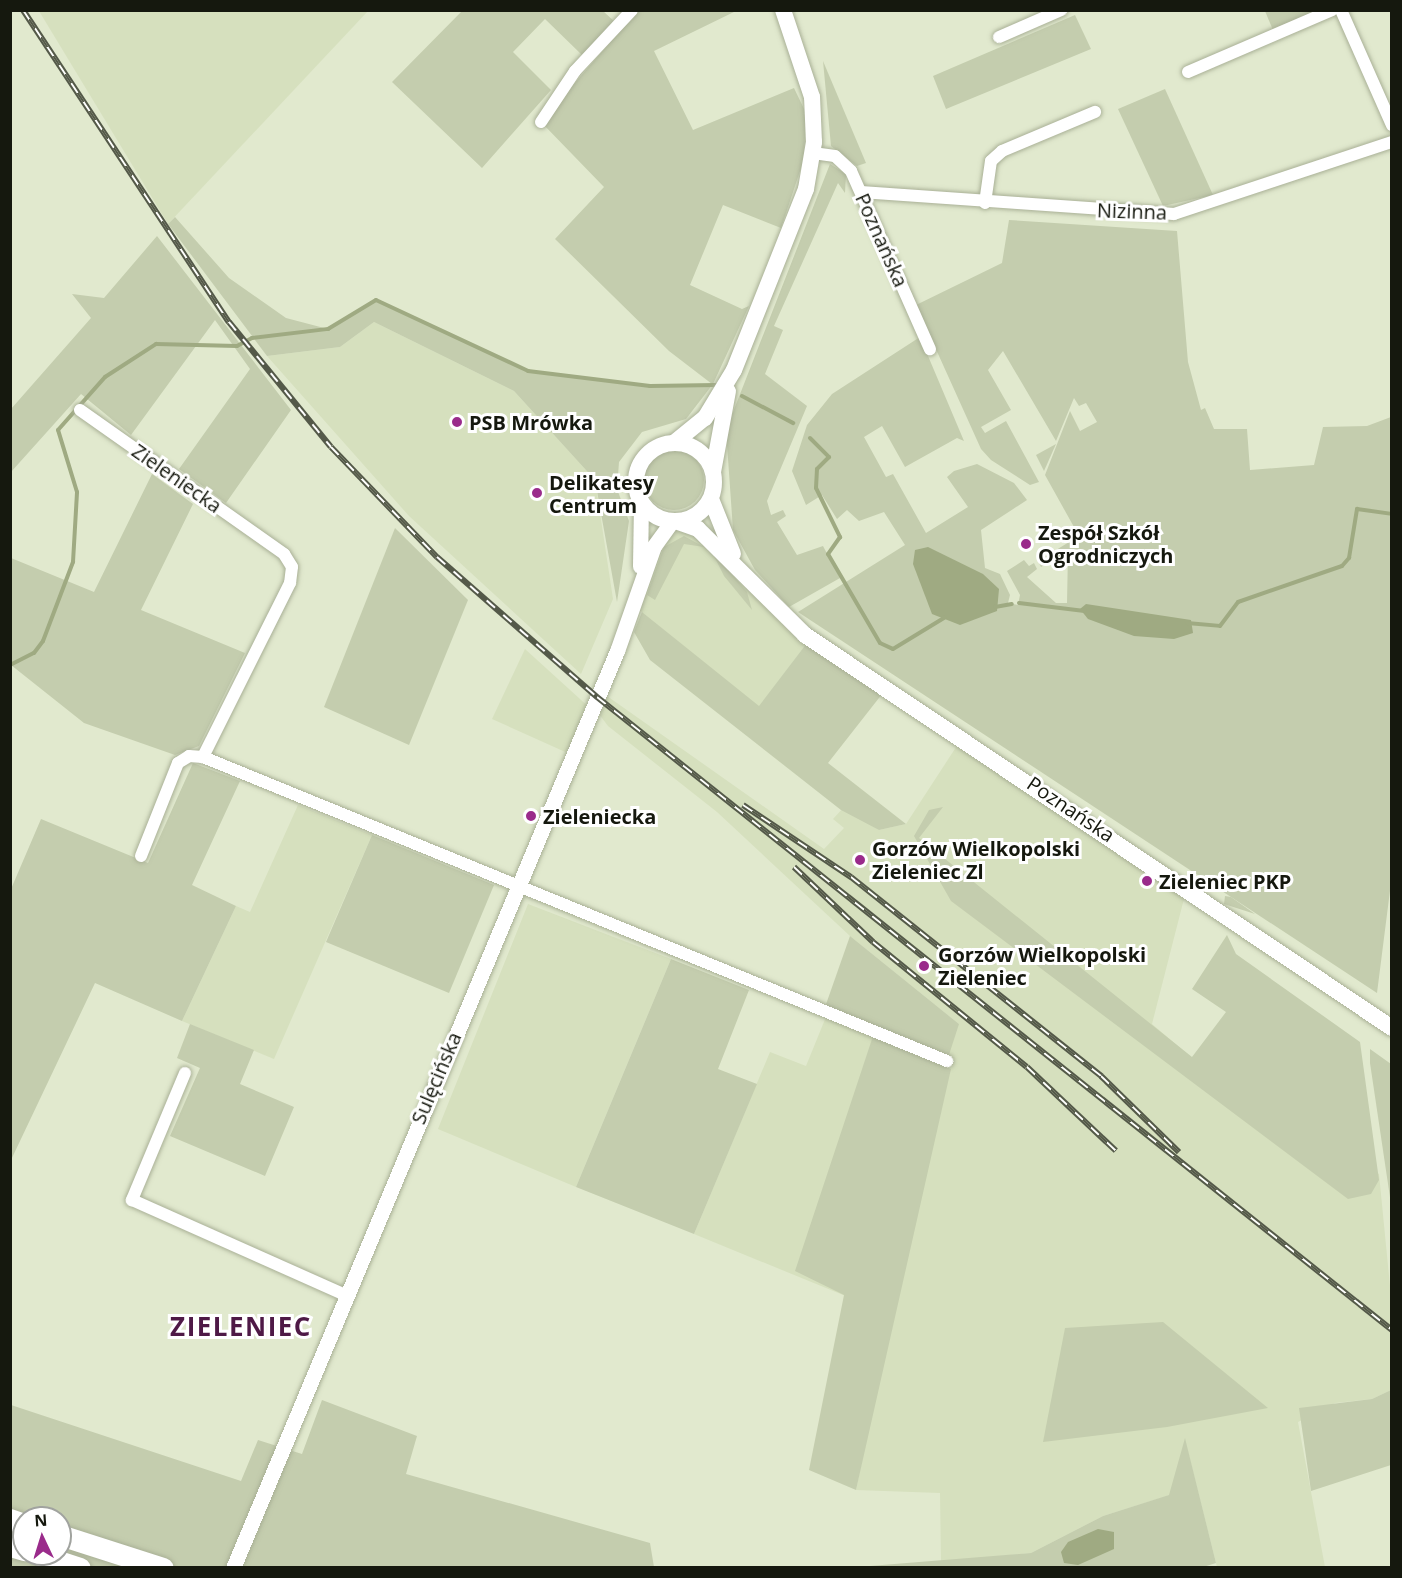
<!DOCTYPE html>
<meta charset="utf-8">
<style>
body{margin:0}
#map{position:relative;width:1402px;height:1578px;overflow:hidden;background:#e1e9ce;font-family:"Open Sans",sans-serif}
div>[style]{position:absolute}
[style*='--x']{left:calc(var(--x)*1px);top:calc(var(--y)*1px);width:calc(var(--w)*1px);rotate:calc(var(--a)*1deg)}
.built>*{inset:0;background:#d6e0be}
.green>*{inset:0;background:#c4cdae}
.round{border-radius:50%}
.water>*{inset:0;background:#9faa82}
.stream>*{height:4px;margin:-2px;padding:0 2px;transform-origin:2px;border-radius:2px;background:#9faa82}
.roads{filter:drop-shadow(0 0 2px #a9b096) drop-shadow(0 0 2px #a9b096)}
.minor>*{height:12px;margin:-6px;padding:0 6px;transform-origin:6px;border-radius:6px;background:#fff}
.tertiary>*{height:15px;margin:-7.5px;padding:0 7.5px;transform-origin:7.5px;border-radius:7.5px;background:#fff}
.secondary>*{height:16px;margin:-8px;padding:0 8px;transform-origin:8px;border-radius:8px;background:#fff}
.secondary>.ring{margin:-8px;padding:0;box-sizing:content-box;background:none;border:16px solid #fff;border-radius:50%}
.motorway>*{height:21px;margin:-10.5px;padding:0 10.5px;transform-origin:10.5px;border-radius:10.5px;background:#fff}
.rail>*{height:6px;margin-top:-3px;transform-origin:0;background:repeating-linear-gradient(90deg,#fff 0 11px,#545949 0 22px);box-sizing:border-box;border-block:2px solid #545949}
.dots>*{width:16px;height:16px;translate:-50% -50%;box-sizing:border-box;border:3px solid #fff;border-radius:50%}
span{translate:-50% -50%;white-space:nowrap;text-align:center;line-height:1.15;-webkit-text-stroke:6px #fff;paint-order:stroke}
.street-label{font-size:20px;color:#15180e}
.poi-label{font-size:20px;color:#15180e;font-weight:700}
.left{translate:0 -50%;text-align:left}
.district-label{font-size:26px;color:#4e1946;font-weight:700;letter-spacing:1.5px}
.frame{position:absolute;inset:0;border:12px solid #15180e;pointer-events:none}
.north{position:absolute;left:12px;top:1506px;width:60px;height:60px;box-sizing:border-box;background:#fff;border:2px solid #a1a39f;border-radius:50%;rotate:356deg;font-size:16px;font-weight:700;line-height:24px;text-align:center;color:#15180e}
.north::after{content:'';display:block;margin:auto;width:21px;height:27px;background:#9a2b8b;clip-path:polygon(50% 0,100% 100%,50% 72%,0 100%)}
</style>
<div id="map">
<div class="built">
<i style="clip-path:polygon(39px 11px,368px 11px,168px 224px)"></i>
<i style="clip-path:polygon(374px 322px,514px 391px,595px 480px,613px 599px,581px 674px,409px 516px,267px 356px,340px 347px)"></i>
<i style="clip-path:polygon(678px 522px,810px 639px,759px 707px,632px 604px,654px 546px)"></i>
<i style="clip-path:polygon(525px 649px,591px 709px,572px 755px,492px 719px)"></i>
<i style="clip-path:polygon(607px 696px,824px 849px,844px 828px,833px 819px,844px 807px,879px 830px,906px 824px,962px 738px,1187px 887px,1152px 1024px,1192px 1058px,1379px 1174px,1391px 1296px,1391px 1390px,1372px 1399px,1335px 1403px,1298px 1422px,1325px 1567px,1217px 1567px,1185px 1440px,1170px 1495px,1103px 1516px,1031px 1553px,941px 1562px,940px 1493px,856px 1490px,892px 1315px,694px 1234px,770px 1052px,806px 1066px,828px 1012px,959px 1024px,850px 936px,717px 812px,608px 726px,599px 714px)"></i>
<i style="clip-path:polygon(298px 805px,372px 835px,274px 1059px,182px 1021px,236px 906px,250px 912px)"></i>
<i style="clip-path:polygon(528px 904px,671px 959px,576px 1187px,438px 1129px)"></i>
</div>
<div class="green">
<i style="clip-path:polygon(638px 10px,736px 11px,654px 51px,693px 130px,794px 88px,806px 113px,804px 159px,781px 228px,723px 205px,690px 285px,742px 309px,749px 306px,713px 384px,686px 419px,642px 432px,619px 462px,617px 489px,629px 521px,617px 602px,595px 480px,514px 391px,374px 322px,340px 347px,267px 356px,168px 224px,175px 217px,229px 278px,286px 318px,328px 329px,376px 300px,528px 371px,650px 386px,712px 384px,669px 351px,555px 239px,604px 187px,541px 122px)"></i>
<i style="clip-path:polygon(462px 11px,603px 11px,616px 23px,582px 55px,545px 19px,513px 52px,551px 90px,482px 168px,392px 82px)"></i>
<i style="clip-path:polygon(1265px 11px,1318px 11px,1273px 30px)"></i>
<i style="clip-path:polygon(1075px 15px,1091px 49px,946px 109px,933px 76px)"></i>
<i style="clip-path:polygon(823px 61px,866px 163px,857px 166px,831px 146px)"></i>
<i style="clip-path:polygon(1165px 89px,1213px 195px,1163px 206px,1118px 109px)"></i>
<i style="clip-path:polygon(830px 164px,846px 174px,845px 193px,838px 183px,774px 326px,783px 330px,765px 374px,807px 406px,767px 501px,771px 515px,783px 510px,786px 516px,777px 522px,797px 555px,823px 546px,840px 578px,789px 607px,755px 570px,733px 530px,726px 430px)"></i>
<i style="clip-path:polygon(1009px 220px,1177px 231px,1188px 362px,1201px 410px,1205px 408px,1214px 429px,1247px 429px,1250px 470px,1314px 465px,1323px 427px,1367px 426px,1391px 417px,1392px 875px,1377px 993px,798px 612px,905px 545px,884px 512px,859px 521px,847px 510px,837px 519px,822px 495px,806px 505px,792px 471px,807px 425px,832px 394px,920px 337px,964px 441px,957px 438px,905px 467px,882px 426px,864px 437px,886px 477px,893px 474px,926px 533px,968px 507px,947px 477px,954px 471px,977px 464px,1014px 483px,1027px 500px,981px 530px,985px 568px,1000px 574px,1010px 595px,1008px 603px,1018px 605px,1020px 595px,1007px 571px,1024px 560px,1029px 566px,1034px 563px,1037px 569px,1027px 577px,1056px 603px,1067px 603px,1068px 551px,1041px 567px,1038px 561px,1079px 536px,1045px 475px,1070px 411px,1080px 431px,1097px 422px,1086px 403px,1079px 406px,1074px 398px,1056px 441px,1003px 351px,988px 370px,1011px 410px,981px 427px,985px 433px,1006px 421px,1039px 482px,1030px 485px,991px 460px,981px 449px,916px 305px,1002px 263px)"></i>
<i style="clip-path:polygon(157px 236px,291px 410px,226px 503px,179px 469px,250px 369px,215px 320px,131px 435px,81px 394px,11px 472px,11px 409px,91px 318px,72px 294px,104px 298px)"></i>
<i style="clip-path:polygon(1056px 444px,1044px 471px,1036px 455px)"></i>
<i class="round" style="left:644px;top:450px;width:60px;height:60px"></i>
<i style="clip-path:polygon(152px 474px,193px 504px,141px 610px,245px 653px,199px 746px,175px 755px,84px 723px,11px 665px,11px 558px,94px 592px)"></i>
<i style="clip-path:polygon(395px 528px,468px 600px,409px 745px,324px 707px)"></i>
<i style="clip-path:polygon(684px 536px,704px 547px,684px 544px,655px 600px,647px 595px,664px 547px)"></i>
<i style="clip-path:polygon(710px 548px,747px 592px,752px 610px,724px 576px)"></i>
<i style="clip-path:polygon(642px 612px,759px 706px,810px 639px,886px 689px,828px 763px,906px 824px,879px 830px,841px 810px,650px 660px,634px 632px)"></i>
<i style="clip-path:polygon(193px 763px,240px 781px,192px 885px,236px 906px,182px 1021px,95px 983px,11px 1160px,11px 889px,41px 819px,148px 863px)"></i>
<i style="clip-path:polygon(943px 807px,919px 838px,1192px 1057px,1226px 1012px,1192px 989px,1227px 935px,1236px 954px,1360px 1042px,1379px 1180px,1371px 1194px,1348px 1199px,951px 901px,914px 836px,929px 810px)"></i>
<i style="clip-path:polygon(372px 835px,494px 885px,449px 993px,326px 942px)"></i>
<i style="clip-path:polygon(1225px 896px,1231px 897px,1255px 914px,1224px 904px)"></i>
<i style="clip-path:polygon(850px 936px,959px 1024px,947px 1061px,824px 1010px)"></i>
<i style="clip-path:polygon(671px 959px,749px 990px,718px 1069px,757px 1084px,694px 1234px,576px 1187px)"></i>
<i style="clip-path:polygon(190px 1024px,254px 1050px,240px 1084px,294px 1107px,265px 1176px,170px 1136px,200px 1068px,177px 1058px)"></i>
<i style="clip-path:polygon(874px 1033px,951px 1069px,856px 1490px,809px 1470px,844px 1295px,795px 1271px)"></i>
<i style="clip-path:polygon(1370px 1049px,1391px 1064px,1391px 1204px,1370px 1063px)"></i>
<i style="clip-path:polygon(1163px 1322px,1268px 1408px,1167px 1427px,1043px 1442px,1065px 1328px)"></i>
<i style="clip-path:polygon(1391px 1390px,1391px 1465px,1311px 1491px,1299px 1408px,1372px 1399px)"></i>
<i style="clip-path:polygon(evenodd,322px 1400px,417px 1436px,406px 1474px,650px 1543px,654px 1567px,11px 1568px,11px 1405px,241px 1481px,258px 1440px,302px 1454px,322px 1400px,24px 1518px,60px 1518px,60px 1554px,24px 1554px,24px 1518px)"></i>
<i style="clip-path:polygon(1185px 1438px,1216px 1563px,1200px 1568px,845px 1568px,1031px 1553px,1103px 1516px,1169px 1495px)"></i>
</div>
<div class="water">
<i style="clip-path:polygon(928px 547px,983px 574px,999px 589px,997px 611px,960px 625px,932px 614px,913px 564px,915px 550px)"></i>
<i style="clip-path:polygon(1086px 604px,1191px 620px,1193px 633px,1174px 639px,1134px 636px,1088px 619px,1080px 609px)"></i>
<i style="clip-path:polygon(1098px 1529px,1114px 1532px,1114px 1549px,1078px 1565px,1064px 1563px,1061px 1552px,1068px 1542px)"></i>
</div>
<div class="stream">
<i style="--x:742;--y:396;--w:58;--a:27.9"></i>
<i style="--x:810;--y:438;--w:27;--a:45"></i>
<i style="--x:829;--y:457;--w:17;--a:135"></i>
<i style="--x:817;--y:469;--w:19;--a:93"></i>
<i style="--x:816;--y:488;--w:55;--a:63.9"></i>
<i style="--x:840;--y:537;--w:21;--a:125"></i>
<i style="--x:828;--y:554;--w:103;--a:59.7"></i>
<i style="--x:880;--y:643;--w:14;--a:25"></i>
<i style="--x:893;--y:649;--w:60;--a:-31.3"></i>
<i style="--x:1019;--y:603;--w:66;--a:6.9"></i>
<i style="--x:995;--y:607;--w:17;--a:-10"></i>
<i style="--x:1187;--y:623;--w:33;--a:5"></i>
<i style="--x:1220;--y:626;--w:30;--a:-53"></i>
<i style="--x:1238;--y:602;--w:110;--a:-19.1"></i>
<i style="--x:1342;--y:566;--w:11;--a:-49"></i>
<i style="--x:1349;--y:558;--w:50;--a:-80.7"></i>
<i style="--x:1357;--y:509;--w:35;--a:8"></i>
<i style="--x:10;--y:665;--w:27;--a:-27"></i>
<i style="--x:34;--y:653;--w:15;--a:-53"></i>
<i style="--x:43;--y:641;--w:85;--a:-69.2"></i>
<i style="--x:73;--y:562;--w:70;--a:-86.7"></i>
<i style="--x:77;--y:492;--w:65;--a:-107"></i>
<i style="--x:58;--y:430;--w:71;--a:-48.4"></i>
<i style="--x:105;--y:377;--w:61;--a:-32.9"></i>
<i style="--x:156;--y:344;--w:81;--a:1.4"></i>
<i style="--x:237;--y:346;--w:17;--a:-28"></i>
<i style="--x:252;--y:338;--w:77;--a:-6.8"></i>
<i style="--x:328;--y:329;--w:56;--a:-31.1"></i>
<i style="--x:376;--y:300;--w:168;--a:25"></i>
<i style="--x:528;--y:371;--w:123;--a:7"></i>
<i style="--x:650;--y:386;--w:66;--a:-0.9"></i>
</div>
<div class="roads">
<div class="minor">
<i style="--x:1341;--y:10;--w:126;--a:66.1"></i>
<i style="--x:999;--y:37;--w:68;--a:-23.5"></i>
<i style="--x:1188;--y:72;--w:157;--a:-23.3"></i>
<i style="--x:541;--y:122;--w:61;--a:-56.3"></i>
<i style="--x:575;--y:71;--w:83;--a:-46.9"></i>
<i style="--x:813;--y:153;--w:22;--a:8"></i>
<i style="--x:835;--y:156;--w:22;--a:43"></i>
<i style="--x:851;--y:171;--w:195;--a:66.1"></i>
<i style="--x:861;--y:192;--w:314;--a:4"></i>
<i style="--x:1174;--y:214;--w:230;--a:-18.3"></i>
<i style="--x:985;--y:203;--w:42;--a:-81.9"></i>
<i style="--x:991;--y:161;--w:15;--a:-42"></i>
<i style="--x:1002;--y:151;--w:101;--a:-22.8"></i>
<i style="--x:80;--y:410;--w:250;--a:35.2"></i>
<i style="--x:284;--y:554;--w:15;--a:58"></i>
<i style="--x:292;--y:567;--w:16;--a:97"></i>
<i style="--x:290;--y:583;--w:195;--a:116.6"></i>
<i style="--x:203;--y:757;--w:804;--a:22.23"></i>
<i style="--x:141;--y:856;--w:100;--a:-68.3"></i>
<i style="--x:178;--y:763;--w:13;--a:-32"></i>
<i style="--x:189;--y:756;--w:14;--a:4"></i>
<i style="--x:185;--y:1073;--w:138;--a:112.7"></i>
<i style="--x:132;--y:1200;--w:233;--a:24"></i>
</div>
<div class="tertiary">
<i style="--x:640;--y:566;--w:63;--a:-89.1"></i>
<i style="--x:233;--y:1568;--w:994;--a:-67.28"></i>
<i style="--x:617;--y:651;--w:111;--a:-70.6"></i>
<i style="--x:654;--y:546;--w:31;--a:-54"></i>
</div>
<div class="secondary">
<i style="--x:675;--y:442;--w:38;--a:-39"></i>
<i style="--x:705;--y:418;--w:56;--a:-58.9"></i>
<i style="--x:734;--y:370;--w:195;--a:-68.3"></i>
<i style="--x:806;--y:189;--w:48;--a:-80.3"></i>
<i style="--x:814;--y:142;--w:45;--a:-92.5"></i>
<i style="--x:812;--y:97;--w:92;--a:-108.4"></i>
<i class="ring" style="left:636px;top:443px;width:62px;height:62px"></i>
<i style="--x:713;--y:472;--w:82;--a:-79.5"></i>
<i style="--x:711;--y:499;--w:59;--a:68.2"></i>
<i style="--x:678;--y:522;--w:21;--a:19"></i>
<i style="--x:698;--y:529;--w:151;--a:44.7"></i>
<i style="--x:805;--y:635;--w:706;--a:33.8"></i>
</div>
<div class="motorway">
<i style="--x:10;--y:1519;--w:15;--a:20"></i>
<i style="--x:60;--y:1535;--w:108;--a:17.8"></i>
<i style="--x:10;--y:1546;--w:15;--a:16"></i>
<i style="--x:37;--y:1554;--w:45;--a:18"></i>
</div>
</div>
<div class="rail">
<i style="--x:23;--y:10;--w:374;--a:56.6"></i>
<i style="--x:229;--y:322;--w:161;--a:50.8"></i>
<i style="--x:331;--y:447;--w:153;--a:46.1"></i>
<i style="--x:437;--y:557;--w:213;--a:41.2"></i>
<i style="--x:597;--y:697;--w:1016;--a:38.53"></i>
<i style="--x:743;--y:805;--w:130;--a:33.7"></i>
<i style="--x:851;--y:877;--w:320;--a:38.5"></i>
<i style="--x:1101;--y:1076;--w:109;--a:44.3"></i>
<i style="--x:794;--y:867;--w:109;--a:43.5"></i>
<i style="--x:873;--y:942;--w:198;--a:39.1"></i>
<i style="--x:1027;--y:1067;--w:122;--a:43.3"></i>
</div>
<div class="dots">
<i style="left:457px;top:422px;background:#9a2b8b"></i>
<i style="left:537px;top:493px;background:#9a2b8b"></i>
<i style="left:1026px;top:544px;background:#9a2b8b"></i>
<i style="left:531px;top:816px;background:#9a2b8b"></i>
<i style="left:860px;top:860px;background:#9a2b8b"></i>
<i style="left:1147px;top:881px;background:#9a2b8b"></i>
<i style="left:924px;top:966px;background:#9a2b8b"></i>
</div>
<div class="street-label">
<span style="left:1132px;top:211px;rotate:2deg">Nizinna</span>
<span style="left:882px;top:240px;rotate:66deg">Poznańska</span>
<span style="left:177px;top:478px;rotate:35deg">Zieleniecka</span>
<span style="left:1071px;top:809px;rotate:34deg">Poznańska</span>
<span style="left:436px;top:1078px;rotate:-67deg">Sulęcińska</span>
</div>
<div class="poi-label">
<span class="left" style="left:469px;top:422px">PSB Mrówka</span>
<span class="left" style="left:549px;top:494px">Delikatesy<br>Centrum</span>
<span class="left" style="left:1038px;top:544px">Zespół Szkół<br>Ogrodniczych</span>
<span class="left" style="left:543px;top:816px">Zieleniecka</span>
<span class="left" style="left:872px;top:860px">Gorzów Wielkopolski<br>Zieleniec Zl</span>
<span class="left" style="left:1159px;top:881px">Zieleniec PKP</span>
<span class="left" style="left:938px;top:966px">Gorzów Wielkopolski<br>Zieleniec</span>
</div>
<div class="district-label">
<span style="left:241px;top:1327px">ZIELENIEC</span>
</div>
<div class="frame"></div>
<div class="north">N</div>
</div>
